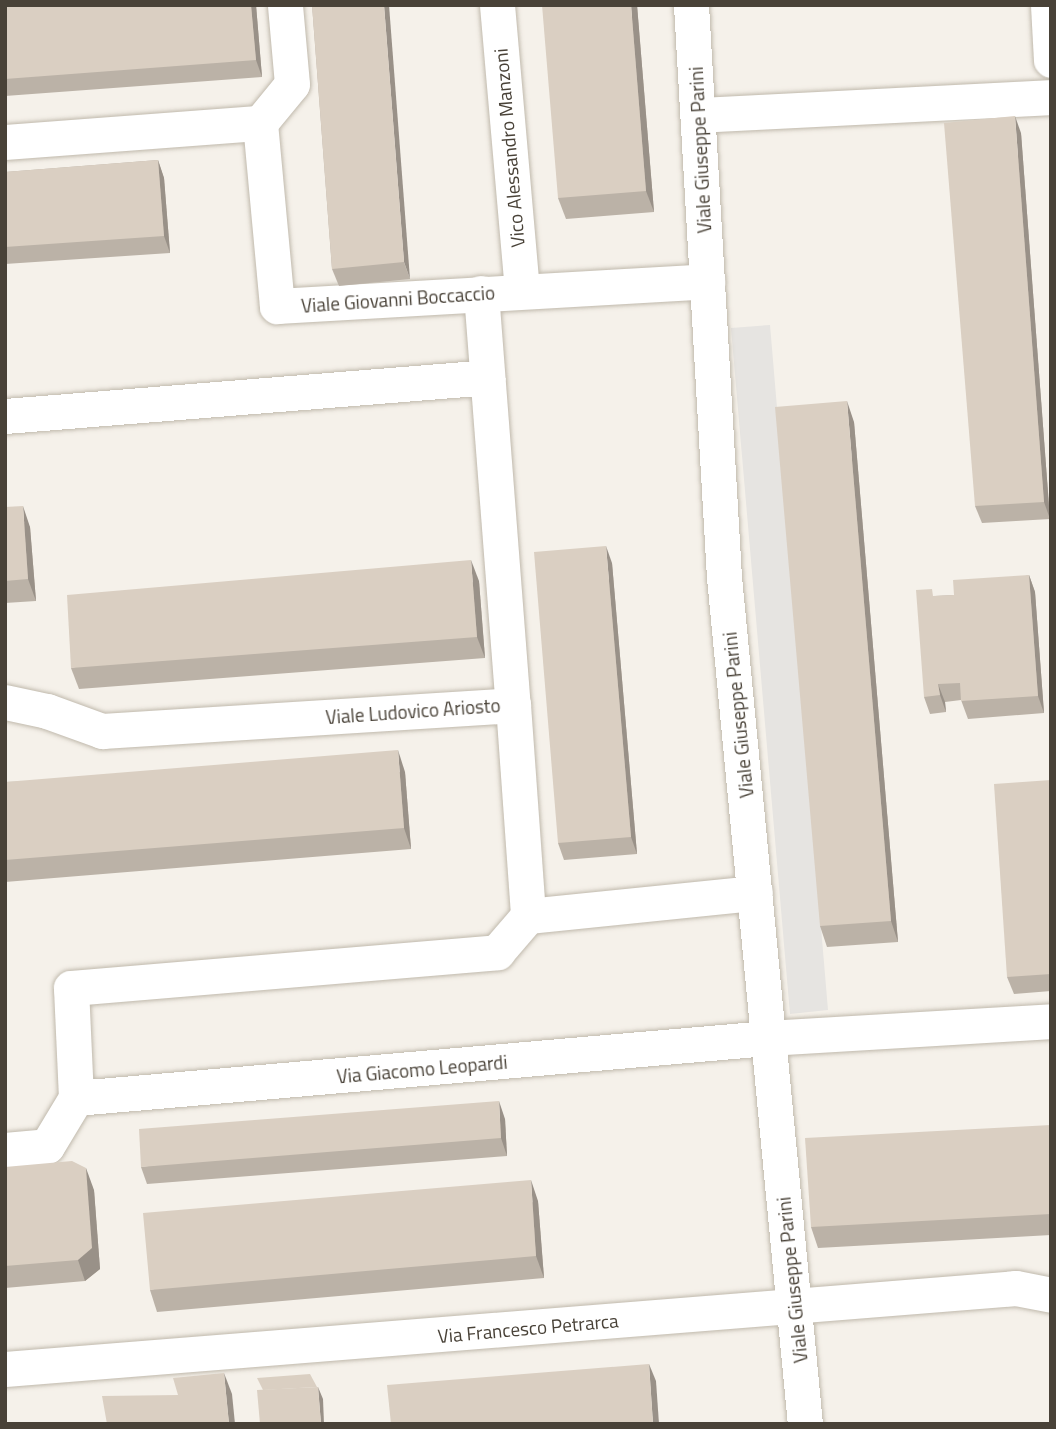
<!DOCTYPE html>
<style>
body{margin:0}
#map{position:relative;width:1056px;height:1429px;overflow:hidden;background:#f5f1ea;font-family:"Titillium Web",sans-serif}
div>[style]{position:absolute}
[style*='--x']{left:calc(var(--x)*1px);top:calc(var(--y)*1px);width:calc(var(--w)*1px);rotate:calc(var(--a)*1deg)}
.parking>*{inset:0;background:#e6e4e1}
.roads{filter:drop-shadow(0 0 2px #c0b9ac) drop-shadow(0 0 2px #c0b9ac)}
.minor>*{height:35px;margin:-17.5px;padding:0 17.5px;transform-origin:17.5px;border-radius:17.5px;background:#fff}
.wall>*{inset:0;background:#bbb2a7}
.shaded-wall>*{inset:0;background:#999188}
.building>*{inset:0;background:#dacfc2}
span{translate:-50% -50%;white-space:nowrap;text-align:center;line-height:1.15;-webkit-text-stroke:5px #fff;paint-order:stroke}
.street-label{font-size:19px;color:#494238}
.frame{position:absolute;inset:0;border:7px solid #494238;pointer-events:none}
</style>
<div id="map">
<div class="parking">
<i style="clip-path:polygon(770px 325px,828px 1010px,790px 1014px,731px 328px)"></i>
</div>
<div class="roads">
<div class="minor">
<i style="--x:497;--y:5;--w:287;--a:85"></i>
<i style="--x:691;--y:5;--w:573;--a:86.7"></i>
<i style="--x:724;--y:577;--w:851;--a:84.54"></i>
<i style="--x:1048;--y:5;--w:55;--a:86.9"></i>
<i style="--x:698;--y:115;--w:353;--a:-2.9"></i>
<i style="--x:260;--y:123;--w:50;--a:-50.6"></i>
<i style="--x:292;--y:84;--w:79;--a:-95.1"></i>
<i style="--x:5;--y:142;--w:256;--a:-4.3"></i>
<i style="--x:260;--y:123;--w:184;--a:84.7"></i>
<i style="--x:277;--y:306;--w:431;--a:-3.3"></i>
<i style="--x:481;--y:293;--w:413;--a:85.6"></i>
<i style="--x:5;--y:416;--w:484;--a:-4.6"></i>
<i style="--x:5;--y:702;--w:43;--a:12.1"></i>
<i style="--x:47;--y:711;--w:59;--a:20"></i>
<i style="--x:102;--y:731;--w:412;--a:-3.6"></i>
<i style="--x:513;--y:705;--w:212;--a:85.9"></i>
<i style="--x:528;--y:916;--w:228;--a:-5.8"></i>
<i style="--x:76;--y:1098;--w:110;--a:-92.6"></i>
<i style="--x:71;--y:988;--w:428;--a:-4.8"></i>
<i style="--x:497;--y:952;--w:48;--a:-49.3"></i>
<i style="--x:5;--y:1150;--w:42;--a:-5.4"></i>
<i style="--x:47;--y:1146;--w:56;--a:-58.9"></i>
<i style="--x:76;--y:1098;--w:695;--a:-4.96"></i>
<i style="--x:768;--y:1038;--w:284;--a:-3.4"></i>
<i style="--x:5;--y:1369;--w:1014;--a:-4.58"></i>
<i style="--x:1016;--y:1288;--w:36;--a:11"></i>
</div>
</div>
<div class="wall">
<i style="clip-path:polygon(5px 5px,256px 5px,262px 77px,5px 96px)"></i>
<i style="clip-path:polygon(312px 5px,410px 279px,339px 286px,332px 269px)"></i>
<i style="clip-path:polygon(637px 5px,654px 212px,566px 219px,558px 198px)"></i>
<i style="clip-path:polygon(1021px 133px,1050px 519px,982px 523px,975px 506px)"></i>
<i style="clip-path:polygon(158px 160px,164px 178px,170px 253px,5px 264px,5px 172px)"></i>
<i style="clip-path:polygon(854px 422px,898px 942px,827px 947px,820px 926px)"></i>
<i style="clip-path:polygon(5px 507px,30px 527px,36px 601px,5px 603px)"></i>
<i style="clip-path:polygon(612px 563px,637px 854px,564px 860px,558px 843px)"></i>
<i style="clip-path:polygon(1029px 575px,1035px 592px,1044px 713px,968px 719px,961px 700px,945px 702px,946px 712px,930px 714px,924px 697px,935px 596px,954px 595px)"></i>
<i style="clip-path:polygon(479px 581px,485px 658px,79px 689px,71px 668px)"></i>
<i style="clip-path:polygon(405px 772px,411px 849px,5px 882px,5px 782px)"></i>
<i style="clip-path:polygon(1051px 780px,1051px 991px,1014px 994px,1007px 977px)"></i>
<i style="clip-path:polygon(505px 1119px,507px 1156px,147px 1184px,141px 1167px)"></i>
<i style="clip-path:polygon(1051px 1125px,1051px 1235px,818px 1248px,811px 1227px)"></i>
<i style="clip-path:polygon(5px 1167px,94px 1190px,100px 1269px,85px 1281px,5px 1288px)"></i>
<i style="clip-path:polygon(538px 1201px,544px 1278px,157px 1312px,150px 1290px)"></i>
</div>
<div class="shaded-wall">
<i style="clip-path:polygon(251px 5px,256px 5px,262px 77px,256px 60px)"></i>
<i style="clip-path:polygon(384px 5px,389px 5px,410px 279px,404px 262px)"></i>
<i style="clip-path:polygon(631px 5px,637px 5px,654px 212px,646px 191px)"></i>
<i style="clip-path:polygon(1015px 116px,1021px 133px,1050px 519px,1044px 502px)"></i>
<i style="clip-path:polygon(158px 160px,164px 178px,170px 253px,164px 236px)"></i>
<i style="clip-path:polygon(847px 401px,854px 422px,898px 942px,891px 921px)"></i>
<i style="clip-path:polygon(23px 506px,30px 527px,36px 601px,28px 579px)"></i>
<i style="clip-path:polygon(606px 546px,612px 563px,637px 854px,631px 837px)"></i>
<i style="clip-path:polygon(471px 560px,479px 581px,485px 658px,477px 637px)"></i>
<i style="clip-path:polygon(1029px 575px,1035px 592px,1044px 713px,1038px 696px)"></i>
<i style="clip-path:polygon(938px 684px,945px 702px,946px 712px,940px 695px)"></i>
<i style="clip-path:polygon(398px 750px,405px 772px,411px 849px,404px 828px)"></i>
<i style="clip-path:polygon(499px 1101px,505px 1119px,507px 1156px,501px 1138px)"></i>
<i style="clip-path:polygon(86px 1168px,94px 1190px,100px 1269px,85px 1281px,78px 1260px)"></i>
<i style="clip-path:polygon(531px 1180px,538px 1201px,544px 1278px,536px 1256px)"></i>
<i style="clip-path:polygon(649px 1364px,656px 1381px,659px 1424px,653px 1424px)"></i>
<i style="clip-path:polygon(224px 1373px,232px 1394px,235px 1424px,229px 1424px)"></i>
<i style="clip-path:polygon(318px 1387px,323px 1399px,324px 1424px,321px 1424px)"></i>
</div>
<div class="building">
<i style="clip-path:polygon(5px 5px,251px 5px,256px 60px,5px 79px)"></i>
<i style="clip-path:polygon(312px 5px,384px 5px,404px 262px,332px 269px)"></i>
<i style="clip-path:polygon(542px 5px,631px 5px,646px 191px,558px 198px)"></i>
<i style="clip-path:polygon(1015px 116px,1044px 502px,975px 506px,944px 123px)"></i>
<i style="clip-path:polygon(158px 160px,164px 236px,5px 247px,5px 172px)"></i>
<i style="clip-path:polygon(847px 401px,891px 921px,820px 926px,775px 407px)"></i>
<i style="clip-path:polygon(23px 506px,28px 579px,5px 581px,5px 507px)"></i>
<i style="clip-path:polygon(606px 546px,631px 837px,558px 843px,534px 552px)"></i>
<i style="clip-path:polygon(471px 560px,477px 637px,71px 668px,67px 595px)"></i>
<i style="clip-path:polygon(1029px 575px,1038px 696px,961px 701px,960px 683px,938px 684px,940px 695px,924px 697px,916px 590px,932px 589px,933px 596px,954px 595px,953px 580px)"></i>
<i style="clip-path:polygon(398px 750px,404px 828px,5px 860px,5px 782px)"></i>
<i style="clip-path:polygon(1051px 780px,1051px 974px,1007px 977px,994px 784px)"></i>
<i style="clip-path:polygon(499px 1101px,501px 1138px,141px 1167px,139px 1129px)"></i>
<i style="clip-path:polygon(1051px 1125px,1051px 1214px,811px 1227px,805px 1138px)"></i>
<i style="clip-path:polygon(72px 1161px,86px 1168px,92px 1248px,78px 1260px,5px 1266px,5px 1167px)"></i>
<i style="clip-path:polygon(531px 1180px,536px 1256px,150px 1290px,143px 1213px)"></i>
<i style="clip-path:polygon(649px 1364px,653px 1424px,391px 1424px,387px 1385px)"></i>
<i style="clip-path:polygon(224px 1373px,229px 1424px,107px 1424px,102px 1396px,178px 1395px,173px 1378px)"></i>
<i style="clip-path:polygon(310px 1374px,317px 1387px,263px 1390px,257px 1378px)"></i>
<i style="clip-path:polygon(318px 1387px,321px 1424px,260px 1424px,257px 1390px)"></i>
</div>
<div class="street-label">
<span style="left:509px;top:148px;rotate:-95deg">Vico Alessandro Manzoni</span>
<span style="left:700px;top:150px;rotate:-93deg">Viale Giuseppe Parini</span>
<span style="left:398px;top:299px;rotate:-4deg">Viale Giovanni Boccaccio</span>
<span style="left:413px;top:711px;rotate:-4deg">Viale Ludovico Ariosto</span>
<span style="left:738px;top:715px;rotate:-96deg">Viale Giuseppe Parini</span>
<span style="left:422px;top:1069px;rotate:-5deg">Via Giacomo Leopardi</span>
<span style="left:792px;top:1280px;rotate:-96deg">Viale Giuseppe Parini</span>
<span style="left:528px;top:1328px;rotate:-5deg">Via Francesco Petrarca</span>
</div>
<div class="frame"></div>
</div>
